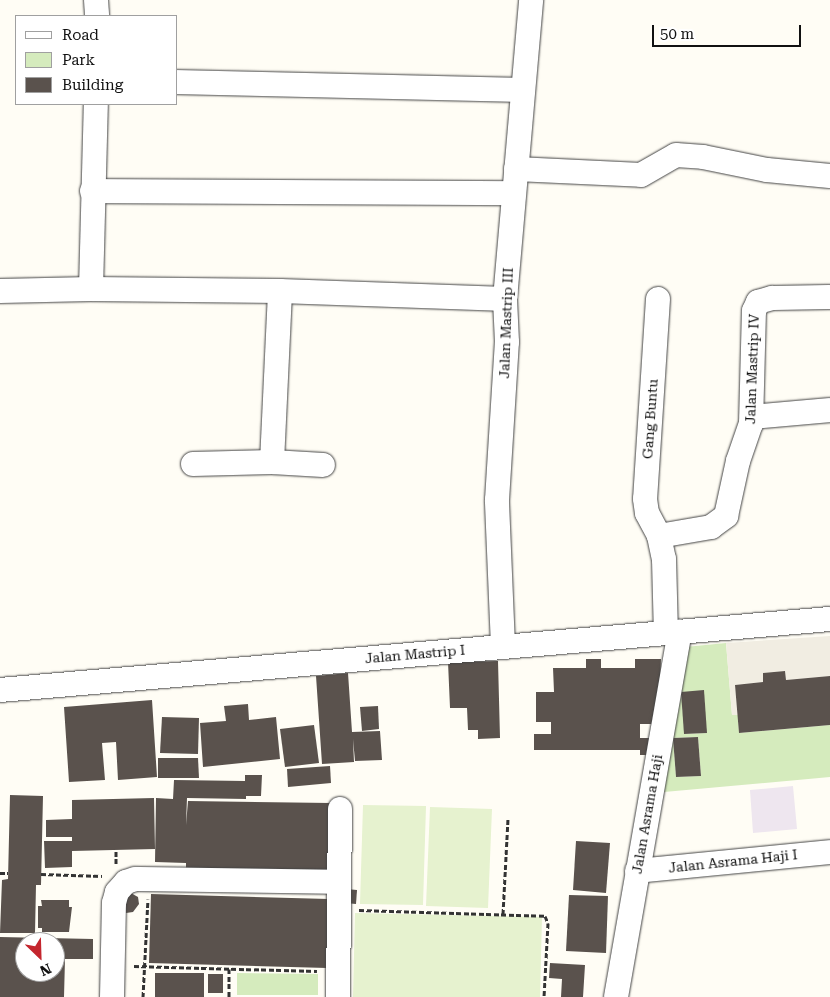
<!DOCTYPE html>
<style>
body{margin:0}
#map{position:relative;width:830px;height:997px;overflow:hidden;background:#fffdf5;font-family:"Roboto Serif",serif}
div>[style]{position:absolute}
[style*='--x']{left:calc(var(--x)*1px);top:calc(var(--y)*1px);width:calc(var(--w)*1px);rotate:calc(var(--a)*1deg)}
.industrial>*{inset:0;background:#eee6ef}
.green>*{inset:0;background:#d5ebbd}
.pitch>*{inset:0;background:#e6f2cf}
.plaza>*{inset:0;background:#f1ede2}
.building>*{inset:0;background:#5a524d}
.path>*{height:3px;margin-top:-1.5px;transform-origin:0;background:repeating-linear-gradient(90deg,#333 0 5px,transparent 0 7.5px)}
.roads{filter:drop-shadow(0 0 1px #444) drop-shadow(0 0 1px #444)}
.minor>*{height:24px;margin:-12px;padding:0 12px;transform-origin:12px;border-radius:12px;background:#fff}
span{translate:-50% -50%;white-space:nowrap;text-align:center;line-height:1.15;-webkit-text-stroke:5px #fff;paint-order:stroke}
.street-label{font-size:14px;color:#111}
.legend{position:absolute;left:15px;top:15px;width:162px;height:90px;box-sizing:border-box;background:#fff;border:1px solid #a0a0a0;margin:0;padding:6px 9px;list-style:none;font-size:15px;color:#111}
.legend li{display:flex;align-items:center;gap:10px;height:25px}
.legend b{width:25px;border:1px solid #a0a0a0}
.north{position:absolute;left:15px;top:932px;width:50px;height:50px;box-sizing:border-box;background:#fff;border:1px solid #a0a0a0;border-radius:50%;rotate:156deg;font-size:14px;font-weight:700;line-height:20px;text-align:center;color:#111}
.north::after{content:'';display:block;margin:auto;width:18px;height:22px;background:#c4262e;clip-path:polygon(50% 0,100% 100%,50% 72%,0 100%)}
.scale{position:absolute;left:652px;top:25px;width:149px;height:22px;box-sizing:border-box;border:2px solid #111;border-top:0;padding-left:6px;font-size:15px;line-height:18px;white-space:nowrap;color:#111;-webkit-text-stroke:4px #fff;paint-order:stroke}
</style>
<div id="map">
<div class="industrial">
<i style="clip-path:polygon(793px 786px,797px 829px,753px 833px,750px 790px)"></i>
</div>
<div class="green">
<i style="clip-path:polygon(evenodd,726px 643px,732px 715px,738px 715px,739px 733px,830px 725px,830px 777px,664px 792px,685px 647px,726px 643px,681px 692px,707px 733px,685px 734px,681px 692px,726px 643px,698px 737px,701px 776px,676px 777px,673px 738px,698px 737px)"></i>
<i style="clip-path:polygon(237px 973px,318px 974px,318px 995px,237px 995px)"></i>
</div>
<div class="pitch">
<i style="clip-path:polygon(363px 805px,426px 806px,423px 905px,360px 904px)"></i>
<i style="clip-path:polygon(430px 807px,492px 809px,488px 908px,426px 906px)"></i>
<i style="clip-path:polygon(355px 913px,542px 917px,540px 997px,353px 997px)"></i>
</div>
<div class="plaza">
<i style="clip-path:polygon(830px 636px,830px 676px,786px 680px,785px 671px,763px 673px,763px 682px,735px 685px,738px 715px,732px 715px,726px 643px)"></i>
</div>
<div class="building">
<i style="clip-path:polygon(586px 659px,601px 659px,601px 668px,635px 668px,635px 659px,661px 659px,659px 724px,640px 724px,640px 738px,655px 738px,655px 755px,640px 755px,640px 750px,534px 750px,534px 734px,551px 734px,551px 722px,536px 722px,536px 692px,554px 692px,553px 668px,586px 668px)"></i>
<i style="clip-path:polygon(498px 661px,500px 738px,478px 739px,478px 730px,468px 730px,467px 708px,450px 708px,448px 662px)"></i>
<i style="clip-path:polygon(785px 671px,786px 680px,830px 676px,830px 725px,739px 733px,735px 685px,763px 682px,763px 673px)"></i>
<i style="clip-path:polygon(348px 673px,352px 732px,380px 731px,382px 760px,355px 761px,353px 739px,354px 762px,322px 764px,316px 676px)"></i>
<i style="clip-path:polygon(704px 690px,707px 733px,684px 734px,681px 692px)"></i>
<i style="clip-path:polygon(152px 700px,157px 777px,118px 780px,116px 742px,102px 743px,105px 780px,69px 782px,64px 707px)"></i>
<i style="clip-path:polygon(248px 704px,249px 720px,276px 717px,280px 759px,203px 767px,200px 723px,226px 721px,224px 706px)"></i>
<i style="clip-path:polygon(378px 706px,379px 729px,362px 731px,360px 707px)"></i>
<i style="clip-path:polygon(162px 717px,199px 718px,198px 754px,160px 753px)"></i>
<i style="clip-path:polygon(314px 725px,319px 763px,285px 767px,280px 729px)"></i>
<i style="clip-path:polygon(698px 737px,701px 776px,676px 777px,673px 738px)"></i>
<i style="clip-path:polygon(158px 758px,198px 758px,199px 778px,158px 778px)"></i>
<i style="clip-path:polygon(330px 766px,331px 783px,288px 787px,287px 769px)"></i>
<i style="clip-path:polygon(245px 775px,262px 775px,261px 796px,246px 796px,246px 799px,187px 798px,186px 825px,188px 801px,331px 803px,330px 872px,186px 870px,186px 863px,155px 862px,156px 798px,173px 799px,174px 780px,245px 781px)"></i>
<i style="clip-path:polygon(10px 795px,43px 796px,41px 885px,36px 885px,35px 933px,0 933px,2px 880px,8px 879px)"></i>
<i style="clip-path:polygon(154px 798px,155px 849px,72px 851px,72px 867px,45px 868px,44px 841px,72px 841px,72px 837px,46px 837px,46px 820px,72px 819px,72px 800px)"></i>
<i style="clip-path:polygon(576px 841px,610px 843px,606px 893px,573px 890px)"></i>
<i style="clip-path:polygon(346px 889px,357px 890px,356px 904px,345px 903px)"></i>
<i style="clip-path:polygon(129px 892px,138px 897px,139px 904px,133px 912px,126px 913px,123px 911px)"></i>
<i style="clip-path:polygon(151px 894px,329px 899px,327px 968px,149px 963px)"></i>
<i style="clip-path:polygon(569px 895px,608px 896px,606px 953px,566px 951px)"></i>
<i style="clip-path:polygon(41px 900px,69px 900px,69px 907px,72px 907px,69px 932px,42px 932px,42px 928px,38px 928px,38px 906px,42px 906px)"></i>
<i style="clip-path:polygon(evenodd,0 937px,93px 939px,93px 959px,65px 959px,64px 997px,0 997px,0 937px,25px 942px,55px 942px,55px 972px,25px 972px,25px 942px)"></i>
<i style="clip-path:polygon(550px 963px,585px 965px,583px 997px,561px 997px,562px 979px,549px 978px)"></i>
<i style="clip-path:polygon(155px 973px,204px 973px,204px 997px,155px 997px)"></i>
<i style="clip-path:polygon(208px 974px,223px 974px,223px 993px,208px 993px)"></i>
</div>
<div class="path">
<i style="--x:116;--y:864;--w:14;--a:-90"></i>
<i style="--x:0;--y:873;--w:8;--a:0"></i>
<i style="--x:41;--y:874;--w:61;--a:1.9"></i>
<i style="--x:359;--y:910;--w:186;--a:1.8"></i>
<i style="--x:545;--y:916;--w:8;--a:67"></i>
<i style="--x:548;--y:923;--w:74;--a:93.1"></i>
<i style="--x:503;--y:914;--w:96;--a:-87"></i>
<i style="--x:134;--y:966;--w:183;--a:1.6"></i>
<i style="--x:229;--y:969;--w:28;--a:90"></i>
<i style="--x:143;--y:997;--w:98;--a:-87.1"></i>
</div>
<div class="roads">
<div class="minor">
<i style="--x:96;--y:0;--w:16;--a:86"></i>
<i style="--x:176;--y:82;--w:347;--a:1.3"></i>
<i style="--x:516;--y:169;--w:125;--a:2.7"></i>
<i style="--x:641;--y:175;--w:40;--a:-29.7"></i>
<i style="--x:676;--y:155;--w:27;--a:4"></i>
<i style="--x:703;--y:157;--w:65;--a:11.5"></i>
<i style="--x:767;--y:170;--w:63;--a:5.4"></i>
<i style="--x:92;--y:191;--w:422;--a:0.3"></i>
<i style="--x:91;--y:289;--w:185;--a:-88.5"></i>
<i style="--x:0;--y:291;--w:91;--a:-1.3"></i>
<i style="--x:91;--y:289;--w:189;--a:0.6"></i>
<i style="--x:280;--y:291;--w:225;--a:2"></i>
<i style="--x:658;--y:299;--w:200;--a:93.7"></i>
<i style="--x:645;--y:499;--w:14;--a:82"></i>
<i style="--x:647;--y:513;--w:26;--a:62"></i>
<i style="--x:659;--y:536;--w:24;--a:78"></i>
<i style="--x:664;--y:559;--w:74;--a:88.5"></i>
<i style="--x:752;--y:417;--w:78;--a:-5.1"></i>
<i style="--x:272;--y:462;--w:171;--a:-87.3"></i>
<i style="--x:193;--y:464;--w:79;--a:-1.5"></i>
<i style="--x:272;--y:462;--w:51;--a:3.4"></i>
<i style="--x:659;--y:536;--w:53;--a:-9.8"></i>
<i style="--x:711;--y:527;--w:19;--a:-36"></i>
<i style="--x:726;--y:516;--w:56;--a:-77.7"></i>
<i style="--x:738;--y:461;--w:39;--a:-71"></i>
<i style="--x:751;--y:424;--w:113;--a:-88.5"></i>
<i style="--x:754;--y:311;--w:10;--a:-66"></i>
<i style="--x:758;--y:302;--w:15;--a:-16"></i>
<i style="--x:772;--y:298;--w:58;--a:-1"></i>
<i style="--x:503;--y:646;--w:146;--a:-92.4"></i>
<i style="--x:497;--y:500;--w:158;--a:-86.4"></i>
<i style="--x:507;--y:342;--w:43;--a:-92.7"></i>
<i style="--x:505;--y:299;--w:300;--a:-85"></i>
<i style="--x:0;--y:690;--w:833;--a:-4.89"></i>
<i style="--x:637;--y:871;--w:194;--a:-5.6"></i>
<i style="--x:112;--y:997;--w:94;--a:-88.8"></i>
<i style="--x:114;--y:903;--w:11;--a:-75"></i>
<i style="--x:117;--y:892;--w:13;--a:-48"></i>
<i style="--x:126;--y:882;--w:9;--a:-18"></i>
<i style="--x:135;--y:879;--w:204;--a:0.8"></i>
<i style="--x:338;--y:997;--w:188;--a:-89.4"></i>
<i style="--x:616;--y:997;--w:371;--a:-80.1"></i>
</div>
</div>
<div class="street-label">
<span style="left:506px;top:323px;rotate:-88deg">Jalan Mastrip III</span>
<span style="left:752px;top:369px;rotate:-88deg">Jalan Mastrip IV</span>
<span style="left:650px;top:419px;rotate:-86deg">Gang Buntu</span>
<span style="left:415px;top:654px;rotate:-5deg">Jalan Mastrip I</span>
<span style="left:647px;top:814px;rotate:-80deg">Jalan Asrama Haji</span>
<span style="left:733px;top:861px;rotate:-6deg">Jalan Asrama Haji I</span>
</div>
<ul class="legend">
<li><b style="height:6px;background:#fff"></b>Road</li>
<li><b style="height:14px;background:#d5ebbd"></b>Park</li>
<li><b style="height:14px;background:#5a524d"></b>Building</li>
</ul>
<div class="north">N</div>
<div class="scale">50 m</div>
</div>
